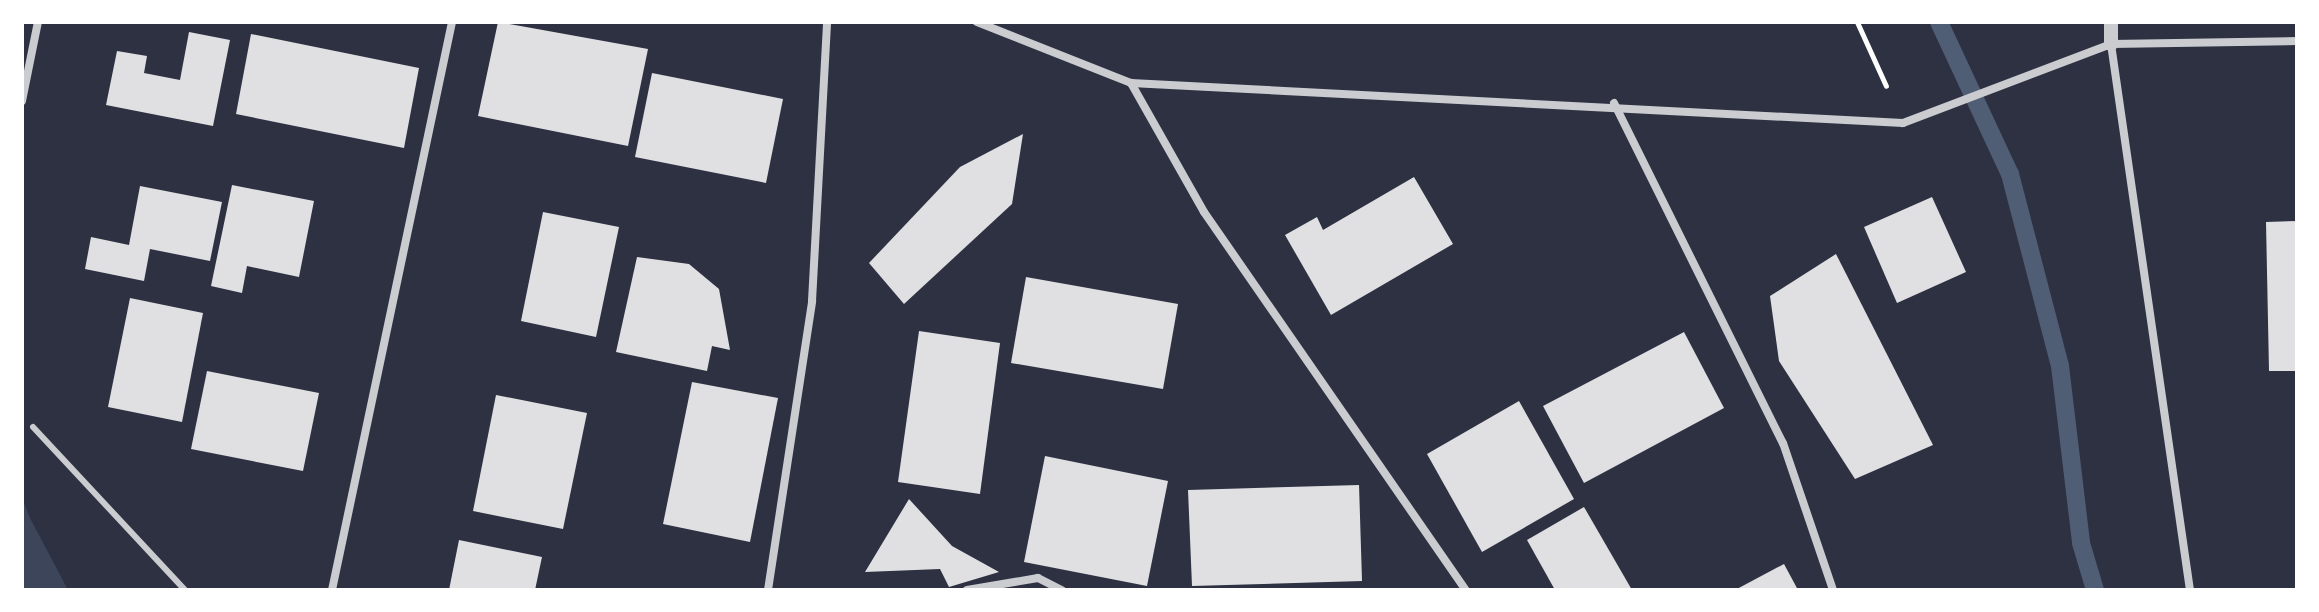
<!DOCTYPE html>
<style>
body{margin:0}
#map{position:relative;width:2319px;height:612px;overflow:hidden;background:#2d3142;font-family:"Roboto Condensed",sans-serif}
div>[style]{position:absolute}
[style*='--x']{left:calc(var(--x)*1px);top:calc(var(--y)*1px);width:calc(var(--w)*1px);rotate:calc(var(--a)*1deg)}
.green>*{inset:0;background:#3c4559}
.stream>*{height:18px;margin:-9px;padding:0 9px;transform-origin:9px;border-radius:9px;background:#4f5d75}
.building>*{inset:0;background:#e0e0e3}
.path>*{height:5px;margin:-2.5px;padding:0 2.5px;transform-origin:2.5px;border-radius:2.5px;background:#fff}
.service>*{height:6px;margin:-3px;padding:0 3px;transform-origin:3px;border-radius:3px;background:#caccd0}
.minor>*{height:8px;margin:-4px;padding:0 4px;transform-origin:4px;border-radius:4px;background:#caccd0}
.tertiary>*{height:14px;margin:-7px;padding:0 7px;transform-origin:7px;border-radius:7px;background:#caccd0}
span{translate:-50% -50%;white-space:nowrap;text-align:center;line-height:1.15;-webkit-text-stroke:6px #fff;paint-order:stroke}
.frame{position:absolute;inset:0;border:24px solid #fff;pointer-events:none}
</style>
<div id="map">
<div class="green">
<i style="clip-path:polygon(22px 498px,30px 518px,68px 590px,22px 590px)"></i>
</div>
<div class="stream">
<i style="--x:1939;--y:22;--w:168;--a:65"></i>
<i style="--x:2010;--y:174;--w:198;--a:75.4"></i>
<i style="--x:2060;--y:366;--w:178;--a:83.2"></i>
<i style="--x:2081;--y:543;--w:49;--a:73.4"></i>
</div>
<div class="building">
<i style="clip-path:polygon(498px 22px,648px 49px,628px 146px,478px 116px)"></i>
<i style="clip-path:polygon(189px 32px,230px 40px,213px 126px,106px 105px,117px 51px,147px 56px,144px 73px,180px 80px)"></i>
<i style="clip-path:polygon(251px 34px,419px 68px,404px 148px,236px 114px)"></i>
<i style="clip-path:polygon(652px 73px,783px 99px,766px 183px,635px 157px)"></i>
<i style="clip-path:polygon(1023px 134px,1012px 204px,904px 304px,869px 263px,960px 167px)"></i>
<i style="clip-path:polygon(1414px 177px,1453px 244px,1331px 315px,1285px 235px,1317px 217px,1323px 230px)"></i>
<i style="clip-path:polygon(232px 185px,314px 201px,299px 277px,247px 266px,242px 293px,211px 286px)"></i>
<i style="clip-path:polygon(140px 186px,222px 202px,210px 261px,150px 249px,144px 281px,85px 269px,91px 237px,129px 245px)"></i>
<i style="clip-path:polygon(1932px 197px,1966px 272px,1897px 303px,1864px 227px)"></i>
<i style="clip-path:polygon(543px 212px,619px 227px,596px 337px,521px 321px)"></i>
<i style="clip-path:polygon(2297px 221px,2297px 371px,2269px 371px,2266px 222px)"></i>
<i style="clip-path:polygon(1836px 254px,1933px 445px,1855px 479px,1779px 361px,1770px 296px)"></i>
<i style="clip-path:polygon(637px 257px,689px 264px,719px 289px,730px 350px,712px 346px,707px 371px,616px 352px)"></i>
<i style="clip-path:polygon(1026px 277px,1178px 304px,1163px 389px,1011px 363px)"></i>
<i style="clip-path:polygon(130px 298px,203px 313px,182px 422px,108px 407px)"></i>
<i style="clip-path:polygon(919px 331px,1000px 343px,980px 494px,898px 482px)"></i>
<i style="clip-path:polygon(1684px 332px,1724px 408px,1584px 483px,1543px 406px)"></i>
<i style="clip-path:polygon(207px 371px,319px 393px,303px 471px,191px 449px)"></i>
<i style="clip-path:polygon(692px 382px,778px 398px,750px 542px,663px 524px)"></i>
<i style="clip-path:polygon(496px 395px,587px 413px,563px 529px,473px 511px)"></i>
<i style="clip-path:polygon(1519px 401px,1574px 499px,1482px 552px,1427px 454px)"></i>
<i style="clip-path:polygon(1045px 456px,1168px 481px,1147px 586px,1024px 562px)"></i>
<i style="clip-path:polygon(1359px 485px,1362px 581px,1192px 586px,1188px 490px)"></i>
<i style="clip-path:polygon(909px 499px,952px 546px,999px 572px,949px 587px,940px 569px,865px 572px)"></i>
<i style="clip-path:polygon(1584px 507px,1632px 590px,1555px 590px,1527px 540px)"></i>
<i style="clip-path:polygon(459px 540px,542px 557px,535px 590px,449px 590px)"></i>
<i style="clip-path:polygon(1784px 564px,1798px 590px,1735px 590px)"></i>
</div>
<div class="path">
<i style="--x:1857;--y:22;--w:70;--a:65.6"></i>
</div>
<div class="service">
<i style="--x:33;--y:427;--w:223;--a:47"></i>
</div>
<div class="minor">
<i style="--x:977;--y:22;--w:166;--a:21.6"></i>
<i style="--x:1131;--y:83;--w:773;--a:2.97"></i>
<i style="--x:1903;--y:123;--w:222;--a:-20.8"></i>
<i style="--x:2111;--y:44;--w:186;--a:-0.9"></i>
<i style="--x:2111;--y:44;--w:552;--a:81.77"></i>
<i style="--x:1131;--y:83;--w:148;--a:60.5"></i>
<i style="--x:1204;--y:212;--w:460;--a:55.3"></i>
<i style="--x:22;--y:101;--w:81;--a:-78.6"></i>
<i style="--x:1614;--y:103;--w:380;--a:63.6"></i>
<i style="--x:1783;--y:443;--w:155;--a:71.2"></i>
<i style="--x:332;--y:590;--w:581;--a:-78.07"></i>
<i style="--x:768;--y:590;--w:292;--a:-81.3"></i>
<i style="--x:812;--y:301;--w:279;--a:-86.9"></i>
<i style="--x:967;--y:590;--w:72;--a:-9.6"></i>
<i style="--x:1038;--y:578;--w:27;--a:27"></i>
</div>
<div class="tertiary">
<i style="--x:2111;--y:44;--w:22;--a:-90"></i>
</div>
<div class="frame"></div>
</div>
